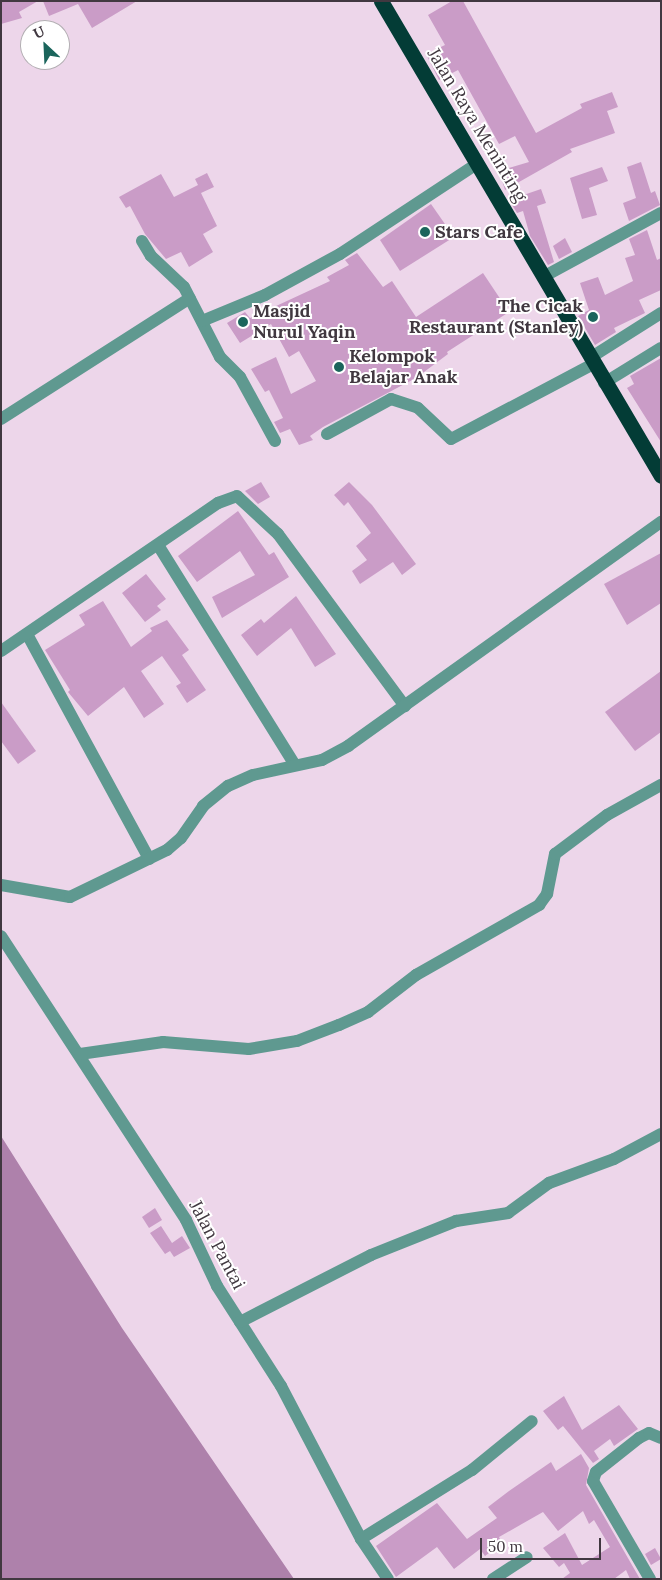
<!DOCTYPE html>
<style>
body{margin:0}
#map{position:relative;width:662px;height:1580px;overflow:hidden;background:#edd6ea;font-family:Lora,serif}
div>[style]{position:absolute}
[style*='--x']{left:calc(var(--x)*1px);top:calc(var(--y)*1px);width:calc(var(--w)*1px);rotate:calc(var(--a)*1deg)}
.water>*{inset:0;background:#ae81ab}
.building>*{inset:0;background:#ca9cc7}
.minor>*{height:12px;margin:-6px;padding:0 6px;transform-origin:6px;border-radius:6px;background:#5f9990}
.highway>*{height:15px;margin:-7.5px;padding:0 7.5px;transform-origin:7.5px;border-radius:7.5px;background:#033c36}
.dots>*{width:14px;height:14px;translate:-50% -50%;box-sizing:border-box;border:2px solid #fff;border-radius:50%}
span{translate:-50% -50%;white-space:nowrap;text-align:center;line-height:1.15;-webkit-text-stroke:4px #fff;paint-order:stroke}
.street-label{font-size:18px;color:#413840}
.poi-label{font-size:18px;color:#413840;font-weight:700}
.left{translate:0 -50%;text-align:left}
.right{translate:-100% -50%;text-align:right}
.frame{position:absolute;inset:0;border:2px solid #413840;pointer-events:none}
.north{position:absolute;left:20px;top:20px;width:50px;height:50px;box-sizing:border-box;background:#fff;border:1px solid #b3afb3;border-radius:50%;rotate:335deg;font-size:14px;font-weight:700;line-height:20px;text-align:center;color:#413840}
.north::after{content:'';display:block;margin:auto;width:18px;height:22px;background:#1b655c;clip-path:polygon(50% 0,100% 100%,50% 72%,0 100%)}
.scale{position:absolute;left:480px;top:1538px;width:121px;height:22px;box-sizing:border-box;border:2px solid #413840;border-top:0;padding-left:6px;font-size:15px;line-height:18px;white-space:nowrap;color:#413840;-webkit-text-stroke:4px #fff;paint-order:stroke}
</style>
<div id="map">
<div class="water">
<i style="clip-path:polygon(1px 1136px,122px 1328px,294px 1579px,1px 1579px)"></i>
</div>
<div class="building">
<i style="clip-path:polygon(1px 1px,38px 1px,19px 12px,22px 18px,1px 24px)"></i>
<i style="clip-path:polygon(43px 1px,137px 1px,92px 28px,78px 4px,49px 16px)"></i>
<i style="clip-path:polygon(452px 1px,463px 1px,536px 133px,582px 108px,580px 104px,612px 92px,618px 107px,607px 111px,615px 133px,570px 149px,572px 152px,505px 190px,499px 171px,529px 162px,515px 136px,499px 144px,458px 70px,439px 80px,426px 54px,445px 45px,428px 15px)"></i>
<i style="clip-path:polygon(641px 162px,651px 193px,655px 191px,660px 205px,629px 221px,623px 203px,636px 198px,627px 167px)"></i>
<i style="clip-path:polygon(602px 167px,608px 181px,589px 188px,597px 215px,582px 219px,570px 178px)"></i>
<i style="clip-path:polygon(207px 173px,214px 187px,201px 193px,217px 226px,203px 234px,213px 252px,189px 267px,181px 252px,166px 259px,145px 234px,130px 206px,126px 208px,119px 197px,161px 174px,174px 197px,198px 185px,195px 179px)"></i>
<i style="clip-path:polygon(541px 189px,546px 203px,537px 206px,554px 262px,548px 265px,530px 236px,523px 211px,517px 213px,509px 200px)"></i>
<i style="clip-path:polygon(431px 204px,454px 237px,400px 271px,380px 240px)"></i>
<i style="clip-path:polygon(647px 230px,657px 260px,661px 258px,661px 290px,639px 300px,645px 313px,614px 328px,616px 332px,595px 345px,578px 316px,589px 310px,580px 283px,598px 277px,605px 295px,633px 281px,625px 258px,635px 255px,629px 239px)"></i>
<i style="clip-path:polygon(565px 238px,572px 252px,559px 259px,553px 246px)"></i>
<i style="clip-path:polygon(357px 253px,383px 287px,392px 281px,416px 317px,483px 273px,509px 312px,447px 352px,448px 354px,416px 378px,323px 427px,310px 436px,313px 440px,299px 445px,290px 429px,280px 433px,274px 422px,283px 418px,269px 390px,265px 392px,251px 369px,276px 357px,291px 394px,316px 381px,299px 351px,289px 357px,271px 324px,240px 343px,227px 323px,245px 312px,250px 318px,330px 281px,327px 277px,349px 265px,345px 260px)"></i>
<i style="clip-path:polygon(661px 358px,661px 442px,627px 388px,634px 384px,630px 376px)"></i>
<i style="clip-path:polygon(261px 482px,270px 497px,258px 504px,245px 491px)"></i>
<i style="clip-path:polygon(349px 482px,372px 505px,416px 564px,402px 575px,393px 562px,360px 584px,352px 571px,367px 560px,356px 546px,371px 533px,348px 502px,344px 506px,334px 495px)"></i>
<i style="clip-path:polygon(238px 511px,269px 555px,274px 552px,289px 577px,222px 618px,212px 597px,255px 575px,240px 551px,197px 582px,178px 556px)"></i>
<i style="clip-path:polygon(661px 553px,661px 603px,627px 625px,604px 584px)"></i>
<i style="clip-path:polygon(146px 574px,166px 599px,157px 606px,161px 610px,145px 622px,122px 593px)"></i>
<i style="clip-path:polygon(296px 596px,336px 654px,315px 667px,291px 628px,257px 656px,241px 635px,261px 619px,264px 623px)"></i>
<i style="clip-path:polygon(103px 601px,131px 647px,152px 631px,150px 628px,167px 620px,189px 650px,182px 655px,206px 690px,187px 703px,176px 686px,181px 683px,162px 656px,141px 671px,164px 704px,144px 718px,124px 687px,88px 716px,68px 692px,70px 690px,45px 650px,85px 625px,79px 615px)"></i>
<i style="clip-path:polygon(661px 671px,661px 732px,635px 751px,605px 712px)"></i>
<i style="clip-path:polygon(1px 702px,36px 751px,18px 764px,1px 741px)"></i>
<i style="clip-path:polygon(155px 1208px,162px 1220px,149px 1228px,142px 1217px)"></i>
<i style="clip-path:polygon(161px 1226px,172px 1243px,182px 1236px,190px 1248px,174px 1257px,170px 1251px,165px 1254px,150px 1233px)"></i>
<i style="clip-path:polygon(564px 1396px,582px 1430px,619px 1405px,638px 1429px,614px 1446px,610px 1439px,594px 1451px,599px 1459px,593px 1463px,563px 1426px,558px 1430px,543px 1411px)"></i>
<i style="clip-path:polygon(581px 1454px,589px 1468px,586px 1485px,640px 1579px,630px 1579px,626px 1570px,614px 1579px,562px 1579px,570px 1573px,564px 1563px,559px 1567px,543px 1548px,565px 1533px,582px 1565px,610px 1547px,594px 1520px,589px 1524px,583px 1511px,558px 1531px,543px 1512px,499px 1537px,502px 1543px,485px 1556px,480px 1549px,454px 1569px,437px 1547px,396px 1577px,376px 1546px,437px 1503px,467px 1539px,497px 1518px,488px 1507px,509px 1491px,551px 1462px,556px 1471px)"></i>
<i style="clip-path:polygon(655px 1548px,661px 1559px,651px 1565px,645px 1554px)"></i>
</div>
<div class="minor">
<i style="--x:142;--y:241;--w:17;--a:59"></i>
<i style="--x:151;--y:256;--w:45;--a:43.2"></i>
<i style="--x:184;--y:287;--w:79;--a:62.8"></i>
<i style="--x:220;--y:357;--w:28;--a:45"></i>
<i style="--x:240;--y:377;--w:73;--a:61.3"></i>
<i style="--x:543;--y:277;--w:134;--a:-28.5"></i>
<i style="--x:202;--y:321;--w:68;--a:-22.4"></i>
<i style="--x:265;--y:295;--w:85;--a:-28.7"></i>
<i style="--x:340;--y:254;--w:165;--a:-33.4"></i>
<i style="--x:590;--y:358;--w:84;--a:-32.4"></i>
<i style="--x:604;--y:383;--w:67;--a:-31.6"></i>
<i style="--x:1;--y:419;--w:224;--a:-32.6"></i>
<i style="--x:327;--y:434;--w:73;--a:-28.7"></i>
<i style="--x:391;--y:399;--w:28;--a:18"></i>
<i style="--x:418;--y:408;--w:45;--a:43.2"></i>
<i style="--x:451;--y:439;--w:161;--a:-27.8"></i>
<i style="--x:158;--y:545;--w:259;--a:58.1"></i>
<i style="--x:27;--y:634;--w:256;--a:61.5"></i>
<i style="--x:1;--y:651;--w:263;--a:-34.3"></i>
<i style="--x:218;--y:503;--w:20;--a:-20"></i>
<i style="--x:237;--y:496;--w:56;--a:42.8"></i>
<i style="--x:278;--y:534;--w:214;--a:53.6"></i>
<i style="--x:1;--y:885;--w:70;--a:9.9"></i>
<i style="--x:70;--y:897;--w:108;--a:-25.9"></i>
<i style="--x:167;--y:850;--w:18;--a:-41"></i>
<i style="--x:181;--y:838;--w:39;--a:-55"></i>
<i style="--x:203;--y:806;--w:32;--a:-39"></i>
<i style="--x:228;--y:786;--w:27;--a:-24"></i>
<i style="--x:253;--y:775;--w:71;--a:-12.3"></i>
<i style="--x:322;--y:760;--w:30;--a:-28"></i>
<i style="--x:348;--y:746;--w:385;--a:-35.6"></i>
<i style="--x:1;--y:936;--w:339;--a:56.9"></i>
<i style="--x:186;--y:1220;--w:73;--a:64.8"></i>
<i style="--x:217;--y:1286;--w:119;--a:57.4"></i>
<i style="--x:281;--y:1386;--w:173;--a:62.4"></i>
<i style="--x:361;--y:1539;--w:48;--a:56"></i>
<i style="--x:80;--y:1054;--w:84;--a:-8.2"></i>
<i style="--x:163;--y:1042;--w:86;--a:4.7"></i>
<i style="--x:249;--y:1049;--w:49;--a:-9.5"></i>
<i style="--x:297;--y:1041;--w:45;--a:-20.9"></i>
<i style="--x:339;--y:1025;--w:32;--a:-24"></i>
<i style="--x:368;--y:1012;--w:61;--a:-37.6"></i>
<i style="--x:416;--y:975;--w:142;--a:-29.6"></i>
<i style="--x:539;--y:905;--w:14;--a:-54"></i>
<i style="--x:547;--y:894;--w:41;--a:-78.7"></i>
<i style="--x:555;--y:854;--w:65;--a:-36.9"></i>
<i style="--x:607;--y:815;--w:62;--a:-29.1"></i>
<i style="--x:240;--y:1322;--w:147;--a:-27.1"></i>
<i style="--x:371;--y:1255;--w:92;--a:-21.8"></i>
<i style="--x:456;--y:1221;--w:53;--a:-8.7"></i>
<i style="--x:508;--y:1213;--w:51;--a:-36.2"></i>
<i style="--x:549;--y:1183;--w:69;--a:-20.3"></i>
<i style="--x:614;--y:1159;--w:53;--a:-28"></i>
<i style="--x:361;--y:1539;--w:131;--a:-31.9"></i>
<i style="--x:472;--y:1470;--w:77;--a:-39.2"></i>
<i style="--x:493;--y:1579;--w:40;--a:-32.9"></i>
<i style="--x:650;--y:1579;--w:113;--a:-120.2"></i>
<i style="--x:593;--y:1481;--w:9;--a:-72"></i>
<i style="--x:596;--y:1472;--w:55;--a:-38.3"></i>
<i style="--x:639;--y:1438;--w:11;--a:-27"></i>
<i style="--x:649;--y:1433;--w:13;--a:23"></i>
</div>
<div class="highway">
<i style="--x:381;--y:1;--w:551;--a:59.48"></i>
</div>
<div class="dots">
<i style="left:425px;top:232px;background:#1b655c"></i>
<i style="left:593px;top:317px;background:#1b655c"></i>
<i style="left:243px;top:322px;background:#1b655c"></i>
<i style="left:339px;top:367px;background:#1b655c"></i>
</div>
<div class="street-label">
<span style="left:477px;top:125px;rotate:59deg">Jalan Raya Meninting</span>
<span style="left:217px;top:1245px;rotate:62deg">Jalan Pantai</span>
</div>
<div class="poi-label">
<span class="left" style="left:435px;top:232px">Stars Cafe</span>
<span class="right" style="left:583px;top:317px">The Cicak<br>Restaurant (Stanley)</span>
<span class="left" style="left:253px;top:322px">Masjid<br>Nurul Yaqin</span>
<span class="left" style="left:349px;top:367px">Kelompok<br>Belajar Anak</span>
</div>
<div class="frame"></div>
<div class="north">U</div>
<div class="scale">50 m</div>
</div>
